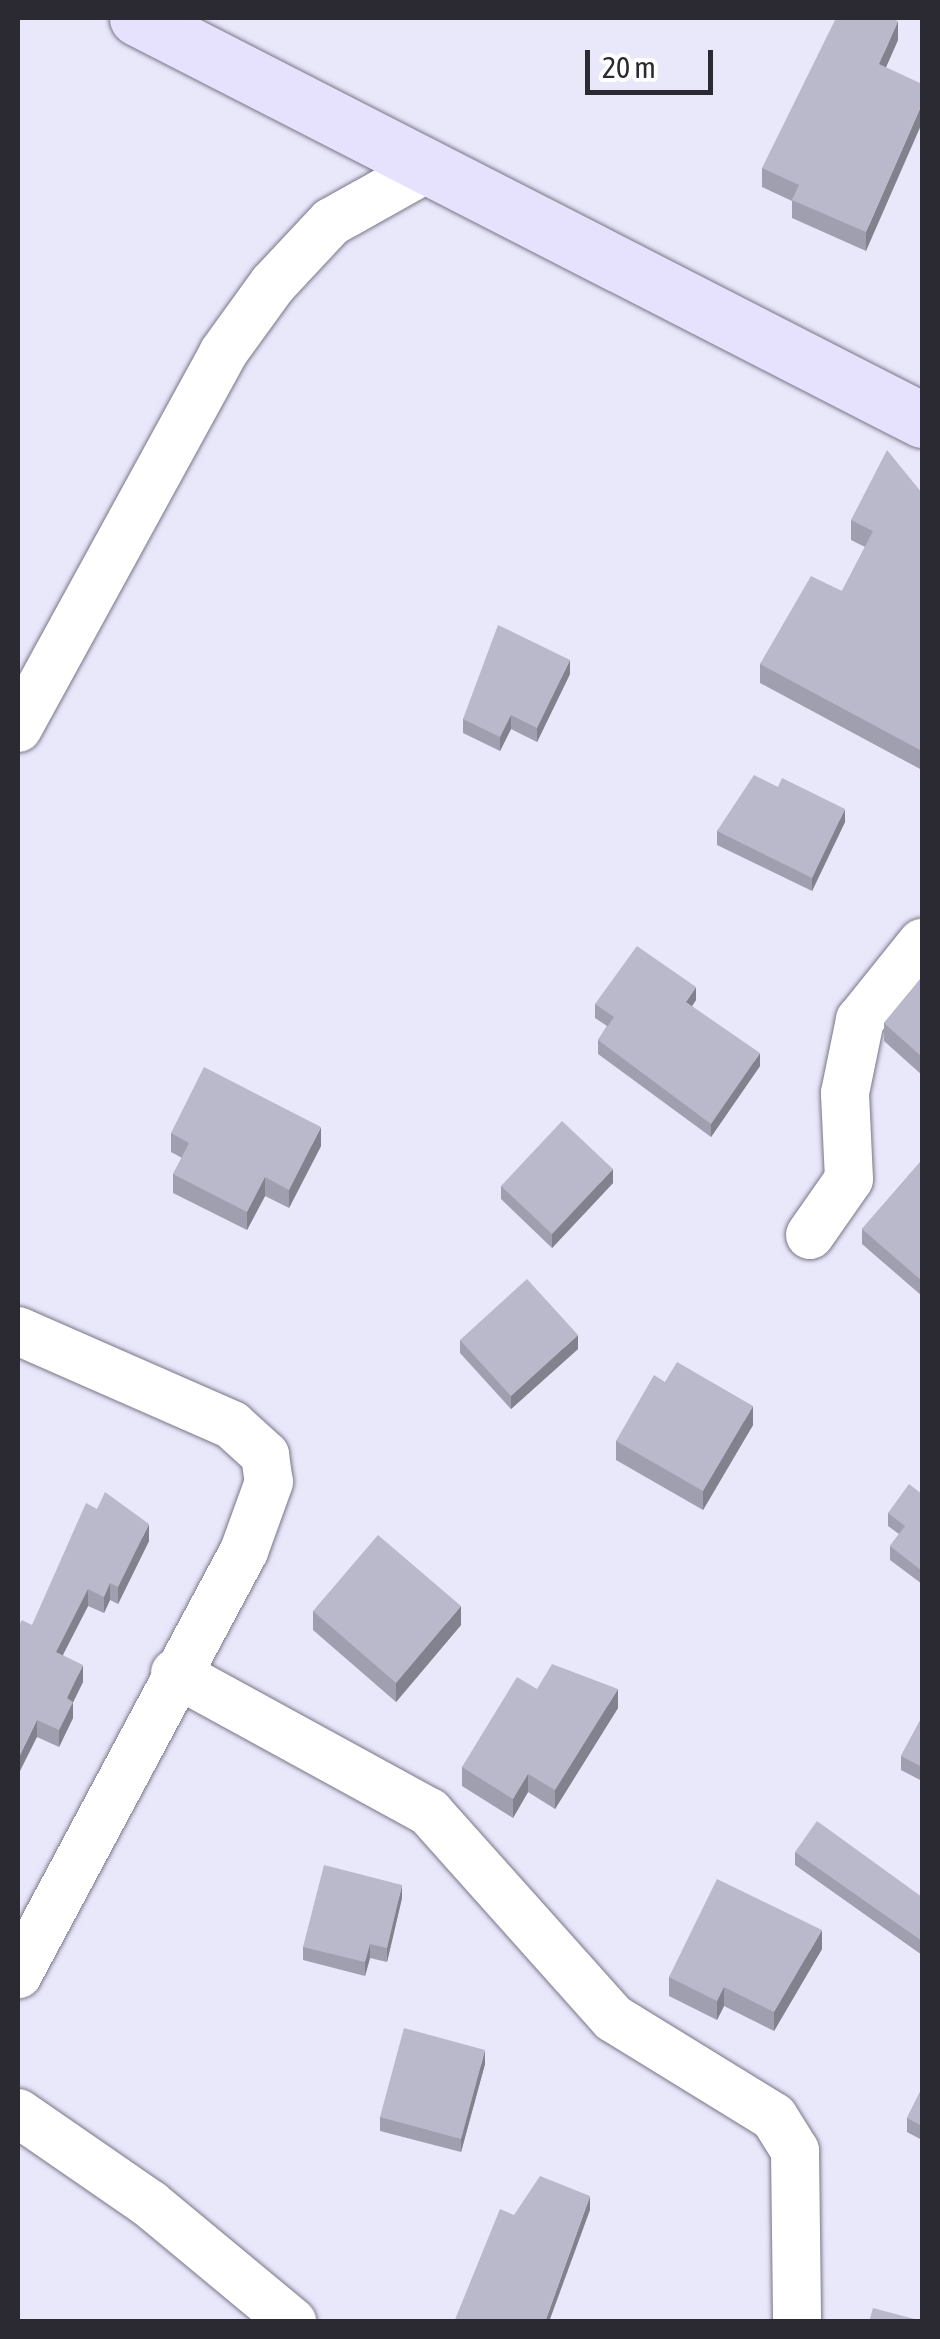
<!DOCTYPE html>
<style>
body{margin:0}
#map{position:relative;width:940px;height:2339px;overflow:hidden;background:#e9e7fa;font-family:"Asap Condensed",sans-serif}
div>[style]{position:absolute}
[style*='--x']{left:calc(var(--x)*1px);top:calc(var(--y)*1px);width:calc(var(--w)*1px);rotate:calc(var(--a)*1deg)}
.roads{filter:drop-shadow(0 0 2px #787687) drop-shadow(0 0 2px #787687)}
.street>*{height:48px;margin:-24px;padding:0 24px;transform-origin:24px;border-radius:24px;background:#fff}
.secondary>*{height:55px;margin:-27.5px;padding:0 27.5px;transform-origin:27.5px;border-radius:27.5px;background:#e6e2fe}
.wall>*{inset:0;background:#a09faf}
.shaded-wall>*{inset:0;background:#82828e}
.building>*{inset:0;background:#bab9cb}
span{translate:-50% -50%;white-space:nowrap;text-align:center;line-height:1.15;-webkit-text-stroke:10px #fff;paint-order:stroke}
.frame{position:absolute;inset:0;border:20px solid #2b2a32;pointer-events:none}
.scale{position:absolute;left:585px;top:50px;width:128px;height:45px;box-sizing:border-box;border:5px solid #2b2a32;border-top:0;padding-left:12px;font-size:30px;line-height:35px;white-space:nowrap;color:#2b2a32;-webkit-text-stroke:8px #fff;paint-order:stroke}
</style>
<div id="map">
<div class="roads">
<div class="street">
<i style="--x:18;--y:728;--w:427;--a:-61.3"></i>
<i style="--x:223;--y:353;--w:85;--a:-54.1"></i>
<i style="--x:273;--y:284;--w:85;--a:-46.9"></i>
<i style="--x:331;--y:222;--w:109;--a:-29.2"></i>
<i style="--x:810;--y:1235;--w:68;--a:-55.1"></i>
<i style="--x:849;--y:1179;--w:86;--a:-92.7"></i>
<i style="--x:845;--y:1093;--w:75;--a:-78.4"></i>
<i style="--x:860;--y:1020;--w:99;--a:-51.2"></i>
<i style="--x:18;--y:1331;--w:234;--a:23.7"></i>
<i style="--x:232;--y:1425;--w:45;--a:42.3"></i>
<i style="--x:265;--y:1455;--w:27;--a:82"></i>
<i style="--x:269;--y:1482;--w:73;--a:109.9"></i>
<i style="--x:244;--y:1551;--w:480;--a:118.1"></i>
<i style="--x:175;--y:1673;--w:290;--a:28.7"></i>
<i style="--x:429;--y:1812;--w:276;--a:48.2"></i>
<i style="--x:613;--y:2018;--w:189;--a:31.6"></i>
<i style="--x:774;--y:2117;--w:40;--a:58"></i>
<i style="--x:795;--y:2151;--w:171;--a:89.3"></i>
<i style="--x:18;--y:2113;--w:160;--a:34.6"></i>
<i style="--x:150;--y:2204;--w:185;--a:39.7"></i>
</div>
<div class="secondary">
<i style="--x:137;--y:18;--w:882;--a:27.12"></i>
</div>
</div>
<div class="wall">
<i style="clip-path:polygon(898px 40px,886px 67px,866px 251px,792px 218px,792px 201px,762px 187px,762px 168px)"></i>
<i style="clip-path:polygon(922px 493px,922px 770px,760px 683px,760px 664px,842px 591px,865px 547px,851px 540px,851px 520px)"></i>
<i style="clip-path:polygon(570px 674px,537px 742px,511px 729px,500px 751px,463px 733px,463px 719px)"></i>
<i style="clip-path:polygon(778px 787px,845px 822px,812px 891px,717px 845px,717px 831px)"></i>
<i style="clip-path:polygon(922px 977px,922px 1075px,884px 1041px,884px 1023px)"></i>
<i style="clip-path:polygon(696px 1000px,692px 1006px,760px 1066px,711px 1137px,598px 1054px,598px 1040px,607px 1026px,595px 1018px,595px 1004px)"></i>
<i style="clip-path:polygon(171px 1133px,321px 1146px,289px 1208px,265px 1196px,247px 1230px,173px 1193px,173px 1174px,182px 1158px,171px 1152px)"></i>
<i style="clip-path:polygon(922px 1160px,922px 1296px,862px 1244px,862px 1229px)"></i>
<i style="clip-path:polygon(613px 1183px,552px 1248px,501px 1199px,501px 1186px)"></i>
<i style="clip-path:polygon(460px 1340px,578px 1349px,511px 1409px,460px 1353px)"></i>
<i style="clip-path:polygon(665px 1382px,753px 1425px,703px 1510px,616px 1460px,616px 1441px)"></i>
<i style="clip-path:polygon(922px 1494px,922px 1584px,890px 1560px,890px 1546px,899px 1534px,888px 1526px,888px 1513px)"></i>
<i style="clip-path:polygon(97px 1509px,149px 1541px,118px 1604px,110px 1600px,104px 1613px,88px 1606px,63px 1655px,83px 1682px,73px 1701px,73px 1718px,59px 1747px,37px 1737px,32px 1625px)"></i>
<i style="clip-path:polygon(313px 1611px,461px 1625px,396px 1702px,313px 1630px)"></i>
<i style="clip-path:polygon(537px 1689px,618px 1708px,555px 1809px,528px 1792px,513px 1818px,462px 1786px,462px 1767px)"></i>
<i style="clip-path:polygon(922px 1717px,922px 1781px,901px 1770px,901px 1756px)"></i>
<i style="clip-path:polygon(795px 1852px,922px 1897px,922px 1955px,795px 1865px)"></i>
<i style="clip-path:polygon(402px 1898px,387px 1962px,370px 1958px,365px 1976px,303px 1960px,303px 1947px)"></i>
<i style="clip-path:polygon(822px 1949px,774px 2031px,724px 2006px,717px 2020px,669px 1996px,669px 1977px)"></i>
<i style="clip-path:polygon(485px 2064px,461px 2152px,380px 2131px,380px 2117px)"></i>
<i style="clip-path:polygon(922px 2088px,922px 2140px,907px 2132px,907px 2118px)"></i>
</div>
<div class="shaded-wall">
<i style="clip-path:polygon(898px 21px,898px 40px,879px 83px,879px 64px)"></i>
<i style="clip-path:polygon(922px 104px,922px 123px,866px 251px,866px 232px)"></i>
<i style="clip-path:polygon(570px 660px,570px 674px,537px 742px,537px 728px)"></i>
<i style="clip-path:polygon(511px 715px,511px 729px,500px 751px,500px 737px)"></i>
<i style="clip-path:polygon(845px 809px,845px 822px,812px 891px,812px 878px)"></i>
<i style="clip-path:polygon(696px 987px,696px 1000px,686px 1015px,686px 1002px)"></i>
<i style="clip-path:polygon(760px 1053px,760px 1066px,711px 1137px,711px 1124px)"></i>
<i style="clip-path:polygon(321px 1127px,321px 1146px,289px 1208px,289px 1190px)"></i>
<i style="clip-path:polygon(613px 1169px,613px 1183px,552px 1248px,552px 1234px)"></i>
<i style="clip-path:polygon(265px 1177px,265px 1196px,247px 1230px,247px 1212px)"></i>
<i style="clip-path:polygon(578px 1335px,578px 1349px,511px 1409px,511px 1396px)"></i>
<i style="clip-path:polygon(753px 1406px,753px 1425px,703px 1510px,703px 1491px)"></i>
<i style="clip-path:polygon(149px 1524px,149px 1541px,118px 1604px,118px 1587px)"></i>
<i style="clip-path:polygon(110px 1583px,110px 1600px,104px 1613px,104px 1597px)"></i>
<i style="clip-path:polygon(88px 1589px,88px 1606px,56px 1668px,56px 1652px)"></i>
<i style="clip-path:polygon(461px 1606px,461px 1625px,396px 1702px,396px 1683px)"></i>
<i style="clip-path:polygon(83px 1665px,83px 1682px,67px 1715px,67px 1698px)"></i>
<i style="clip-path:polygon(618px 1689px,618px 1708px,555px 1809px,555px 1790px)"></i>
<i style="clip-path:polygon(73px 1702px,73px 1718px,59px 1747px,59px 1730px)"></i>
<i style="clip-path:polygon(37px 1720px,37px 1737px,18px 1775px,18px 1759px)"></i>
<i style="clip-path:polygon(528px 1774px,528px 1792px,513px 1818px,513px 1799px)"></i>
<i style="clip-path:polygon(402px 1885px,402px 1898px,387px 1962px,387px 1948px)"></i>
<i style="clip-path:polygon(822px 1930px,822px 1949px,774px 2031px,774px 2012px)"></i>
<i style="clip-path:polygon(370px 1944px,370px 1958px,365px 1976px,365px 1962px)"></i>
<i style="clip-path:polygon(724px 1987px,724px 2006px,717px 2020px,717px 2001px)"></i>
<i style="clip-path:polygon(485px 2050px,485px 2064px,461px 2152px,461px 2139px)"></i>
<i style="clip-path:polygon(590px 2196px,590px 2210px,549px 2322px,545px 2322px)"></i>
</div>
<div class="building">
<i style="clip-path:polygon(836px 18px,890px 18px,898px 21px,879px 64px,922px 84px,922px 104px,866px 232px,792px 200px,799px 185px,762px 168px)"></i>
<i style="clip-path:polygon(887px 450px,922px 493px,922px 751px,760px 664px,811px 576px,842px 591px,873px 531px,851px 520px)"></i>
<i style="clip-path:polygon(498px 625px,570px 660px,537px 728px,511px 715px,500px 737px,463px 719px)"></i>
<i style="clip-path:polygon(754px 775px,778px 787px,782px 778px,845px 809px,812px 878px,717px 831px)"></i>
<i style="clip-path:polygon(637px 946px,696px 987px,686px 1002px,760px 1053px,711px 1124px,598px 1040px,614px 1017px,595px 1004px)"></i>
<i style="clip-path:polygon(922px 977px,922px 1057px,884px 1023px)"></i>
<i style="clip-path:polygon(204px 1067px,321px 1127px,289px 1190px,265px 1177px,247px 1212px,173px 1174px,189px 1143px,171px 1133px)"></i>
<i style="clip-path:polygon(562px 1121px,613px 1169px,552px 1234px,501px 1186px)"></i>
<i style="clip-path:polygon(922px 1160px,922px 1281px,862px 1229px)"></i>
<i style="clip-path:polygon(527px 1279px,578px 1335px,511px 1396px,460px 1340px)"></i>
<i style="clip-path:polygon(677px 1362px,753px 1406px,703px 1491px,616px 1441px,654px 1375px,665px 1382px)"></i>
<i style="clip-path:polygon(909px 1484px,922px 1494px,922px 1571px,890px 1546px,905px 1526px,888px 1513px)"></i>
<i style="clip-path:polygon(105px 1492px,149px 1524px,118px 1587px,110px 1583px,104px 1597px,88px 1589px,56px 1652px,83px 1665px,67px 1698px,73px 1702px,59px 1730px,37px 1720px,18px 1759px,18px 1626px,22px 1620px,32px 1625px,86px 1503px,97px 1509px)"></i>
<i style="clip-path:polygon(378px 1535px,461px 1606px,396px 1683px,313px 1611px)"></i>
<i style="clip-path:polygon(552px 1664px,618px 1689px,555px 1790px,528px 1774px,513px 1799px,462px 1767px,517px 1677px,537px 1689px)"></i>
<i style="clip-path:polygon(922px 1717px,922px 1767px,901px 1756px)"></i>
<i style="clip-path:polygon(817px 1821px,922px 1897px,922px 1941px,795px 1852px)"></i>
<i style="clip-path:polygon(324px 1865px,402px 1885px,387px 1948px,370px 1944px,365px 1962px,303px 1947px)"></i>
<i style="clip-path:polygon(717px 1879px,822px 1930px,774px 2012px,724px 1987px,717px 2001px,669px 1977px)"></i>
<i style="clip-path:polygon(404px 2028px,485px 2050px,461px 2139px,380px 2117px)"></i>
<i style="clip-path:polygon(922px 2088px,922px 2126px,907px 2118px)"></i>
<i style="clip-path:polygon(540px 2176px,590px 2196px,545px 2322px,454px 2322px,500px 2209px,514px 2215px)"></i>
<i style="clip-path:polygon(873px 2308px,922px 2321px,922px 2322px,869px 2322px)"></i>
</div>
<div class="frame"></div>
<div class="scale">20 m</div>
</div>
